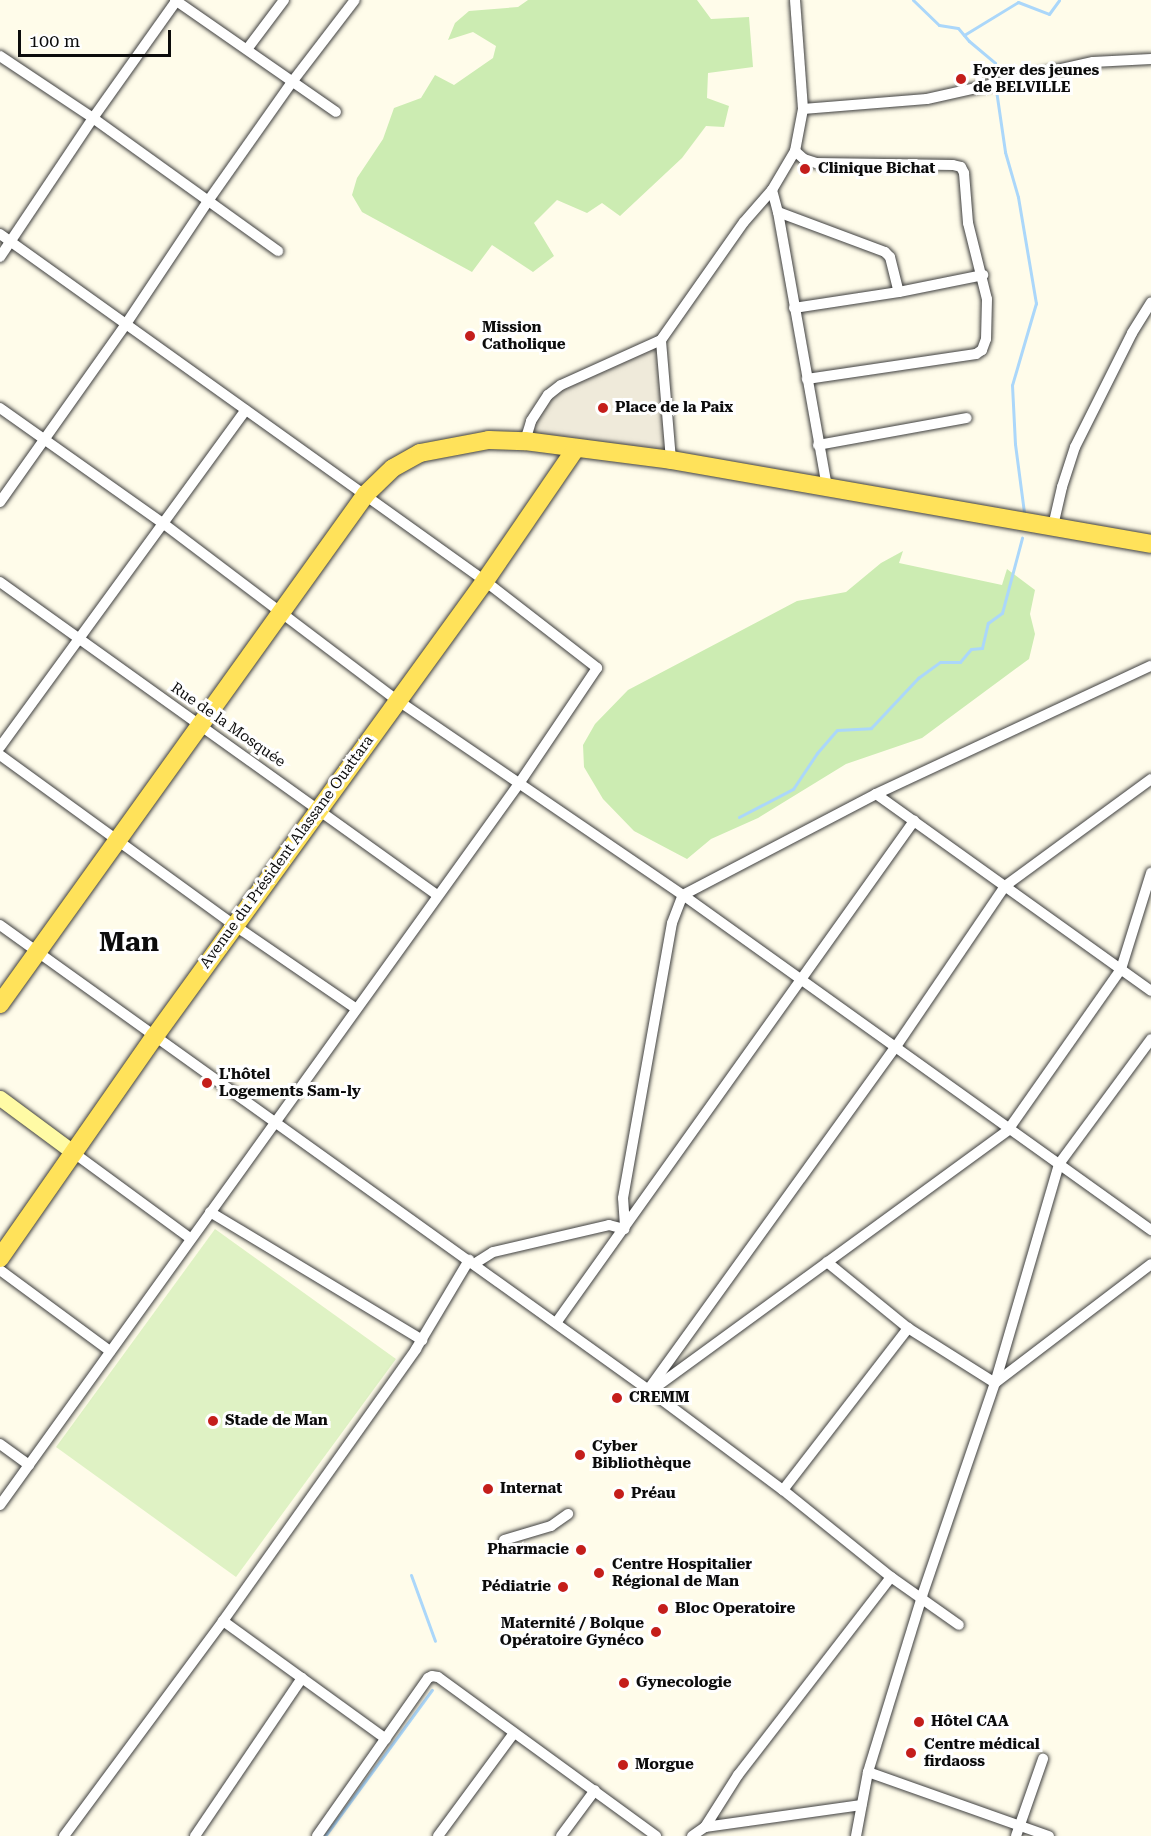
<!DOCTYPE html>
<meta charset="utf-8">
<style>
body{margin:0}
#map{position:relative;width:1151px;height:1836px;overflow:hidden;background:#fffcea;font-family:"Roboto Serif",serif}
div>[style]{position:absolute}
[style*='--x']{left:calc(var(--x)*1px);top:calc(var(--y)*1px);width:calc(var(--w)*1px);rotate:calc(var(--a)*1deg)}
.green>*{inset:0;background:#ccecb2}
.pitch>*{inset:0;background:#dff2c4}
.plaza>*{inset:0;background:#efeada}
.stream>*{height:3px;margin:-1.5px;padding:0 1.5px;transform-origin:1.5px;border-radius:1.5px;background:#abd7fa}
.roads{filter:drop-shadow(0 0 2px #3f3f3f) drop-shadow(0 0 2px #3f3f3f)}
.street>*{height:10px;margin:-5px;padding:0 5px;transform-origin:5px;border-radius:5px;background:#fff}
.secondary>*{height:15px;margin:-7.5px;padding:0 7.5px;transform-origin:7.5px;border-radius:7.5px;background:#fffba5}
.primary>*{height:18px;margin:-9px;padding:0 9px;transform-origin:9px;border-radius:9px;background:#ffe25a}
.dots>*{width:16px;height:16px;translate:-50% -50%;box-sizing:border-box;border:3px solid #fff;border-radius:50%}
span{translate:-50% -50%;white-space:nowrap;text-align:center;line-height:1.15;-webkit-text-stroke:6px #fff;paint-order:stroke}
.poi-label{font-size:15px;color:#0c0c0c;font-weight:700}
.left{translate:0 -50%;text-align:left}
.right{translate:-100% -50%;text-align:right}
.street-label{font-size:15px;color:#0c0c0c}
.town-label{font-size:27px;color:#0c0c0c;font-weight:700}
.scale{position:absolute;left:18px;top:30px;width:153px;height:27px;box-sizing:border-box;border:3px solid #0c0c0c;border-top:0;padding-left:8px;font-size:18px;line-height:21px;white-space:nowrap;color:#0c0c0c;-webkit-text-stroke:4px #fff;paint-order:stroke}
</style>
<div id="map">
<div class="green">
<i style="clip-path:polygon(528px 0,697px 0,711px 19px,749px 17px,753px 67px,708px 73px,707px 98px,729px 106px,724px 127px,706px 126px,682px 158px,620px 216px,602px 203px,587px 213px,557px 200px,534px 223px,554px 256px,533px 272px,492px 245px,472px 272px,362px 212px,352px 195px,357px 178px,383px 139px,394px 108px,421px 98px,435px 75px,454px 85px,493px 58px,496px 46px,473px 32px,448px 40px,455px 23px,469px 11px,518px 7px)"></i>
<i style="clip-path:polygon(903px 551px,899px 563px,1002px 585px,1007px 569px,1035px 590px,1030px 614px,1035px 634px,1029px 659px,922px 738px,846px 764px,758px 818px,711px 839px,687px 859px,634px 831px,603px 799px,584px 767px,583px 745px,595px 724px,628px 690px,797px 601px,846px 592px,881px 563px)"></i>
</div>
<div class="pitch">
<i style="clip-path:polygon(215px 1229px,396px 1359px,236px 1577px,56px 1447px)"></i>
</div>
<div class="plaza">
<i style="clip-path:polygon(661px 340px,671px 460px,525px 441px,548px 395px)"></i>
</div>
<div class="stream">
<i style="--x:913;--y:0;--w:36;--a:44"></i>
<i style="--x:939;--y:25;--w:19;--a:9"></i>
<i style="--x:958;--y:28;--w:17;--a:50"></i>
<i style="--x:969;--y:41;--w:34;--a:40"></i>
<i style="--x:995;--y:63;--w:12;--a:90"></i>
<i style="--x:964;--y:35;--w:63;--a:-31.4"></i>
<i style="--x:1018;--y:2;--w:33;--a:21"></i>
<i style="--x:1049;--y:14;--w:17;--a:-54"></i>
<i style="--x:996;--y:90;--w:63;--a:81.7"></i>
<i style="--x:1005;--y:152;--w:47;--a:73.9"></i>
<i style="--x:1018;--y:197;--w:108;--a:80.4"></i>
<i style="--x:1036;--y:303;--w:85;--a:106.3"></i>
<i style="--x:1012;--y:385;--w:59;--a:87.1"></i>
<i style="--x:1015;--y:444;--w:69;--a:82.5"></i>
<i style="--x:739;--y:817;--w:61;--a:-27.4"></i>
<i style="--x:793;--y:789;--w:43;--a:-56.3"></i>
<i style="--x:817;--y:753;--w:30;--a:-49"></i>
<i style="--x:837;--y:730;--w:34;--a:-3"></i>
<i style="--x:871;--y:728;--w:69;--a:-46.8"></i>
<i style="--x:918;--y:678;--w:27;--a:-36"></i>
<i style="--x:940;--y:662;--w:20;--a:0"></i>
<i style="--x:960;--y:662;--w:17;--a:-50"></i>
<i style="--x:971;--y:649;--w:11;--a:-5"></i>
<i style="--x:982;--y:648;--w:26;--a:-77"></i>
<i style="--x:988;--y:623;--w:17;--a:-36"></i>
<i style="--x:1002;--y:613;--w:78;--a:-75.1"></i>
<i style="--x:411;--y:1575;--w:70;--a:70"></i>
<i style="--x:325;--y:1836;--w:181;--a:-53.8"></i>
</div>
<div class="roads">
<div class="street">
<i style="--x:175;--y:0;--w:196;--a:34.8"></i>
<i style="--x:248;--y:48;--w:60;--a:-53.1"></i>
<i style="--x:0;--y:56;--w:112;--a:33.7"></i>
<i style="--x:93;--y:118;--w:228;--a:35.7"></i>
<i style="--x:803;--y:109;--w:124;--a:-4.6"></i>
<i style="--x:927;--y:99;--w:170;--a:-12.6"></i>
<i style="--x:1093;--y:62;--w:58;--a:-3"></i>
<i style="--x:795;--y:151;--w:12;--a:42"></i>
<i style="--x:804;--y:159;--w:13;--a:18"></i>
<i style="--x:816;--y:163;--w:137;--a:0.8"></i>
<i style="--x:953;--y:165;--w:8;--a:14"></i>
<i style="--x:961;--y:167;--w:7;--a:63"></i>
<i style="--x:964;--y:173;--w:50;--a:85.4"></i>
<i style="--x:968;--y:223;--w:78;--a:76"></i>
<i style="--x:987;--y:299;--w:40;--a:91.4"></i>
<i style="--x:986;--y:339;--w:12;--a:110"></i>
<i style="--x:982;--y:350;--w:7;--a:146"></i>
<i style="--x:976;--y:354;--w:171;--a:171.6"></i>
<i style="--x:772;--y:190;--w:23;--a:75"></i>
<i style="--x:778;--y:212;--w:278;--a:79.9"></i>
<i style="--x:778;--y:212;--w:114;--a:20.5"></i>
<i style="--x:885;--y:252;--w:7;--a:45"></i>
<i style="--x:890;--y:257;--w:36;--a:76"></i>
<i style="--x:0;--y:234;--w:596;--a:35.58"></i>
<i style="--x:485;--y:581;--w:142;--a:37.8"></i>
<i style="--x:597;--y:668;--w:141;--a:124"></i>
<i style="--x:518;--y:785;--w:887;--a:125.73"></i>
<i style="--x:0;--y:257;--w:167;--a:-56.2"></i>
<i style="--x:93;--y:118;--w:145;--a:-54.6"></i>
<i style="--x:794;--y:308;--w:106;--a:-8.7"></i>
<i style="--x:899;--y:292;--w:86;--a:-11.4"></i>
<i style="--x:0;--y:408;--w:201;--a:35.3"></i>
<i style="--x:164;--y:524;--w:292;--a:37.1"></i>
<i style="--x:397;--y:700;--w:346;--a:34.3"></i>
<i style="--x:683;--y:895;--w:576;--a:35.6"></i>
<i style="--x:525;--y:441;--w:21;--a:-73"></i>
<i style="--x:531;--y:421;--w:31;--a:-57"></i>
<i style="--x:548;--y:395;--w:16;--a:-38"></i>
<i style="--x:561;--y:385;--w:110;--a:-24.2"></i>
<i style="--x:818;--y:445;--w:151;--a:-10.3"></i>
<i style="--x:671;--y:460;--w:120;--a:-94.8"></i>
<i style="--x:661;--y:340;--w:144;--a:-54.9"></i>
<i style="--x:744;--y:222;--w:43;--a:-48.8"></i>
<i style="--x:772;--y:190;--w:45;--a:-59.5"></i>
<i style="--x:795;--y:151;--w:43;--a:-79.2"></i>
<i style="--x:803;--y:109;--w:109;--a:-94.2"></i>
<i style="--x:0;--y:502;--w:218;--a:-54.7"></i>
<i style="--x:126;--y:324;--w:148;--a:-56.3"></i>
<i style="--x:208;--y:201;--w:146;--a:-54.8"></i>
<i style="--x:292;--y:82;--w:103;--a:-52.5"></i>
<i style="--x:1053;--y:526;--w:40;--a:-77"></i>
<i style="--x:1062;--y:487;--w:42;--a:-72"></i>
<i style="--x:1075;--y:447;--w:127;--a:-63.4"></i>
<i style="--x:1132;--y:333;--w:36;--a:-58"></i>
<i style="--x:0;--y:582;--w:538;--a:35.61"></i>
<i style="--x:0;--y:747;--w:417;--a:-53.9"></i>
<i style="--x:0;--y:755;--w:289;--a:36"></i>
<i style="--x:234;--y:925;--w:147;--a:34.4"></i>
<i style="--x:876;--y:794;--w:338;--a:35.6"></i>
<i style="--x:0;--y:925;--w:800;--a:35.64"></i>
<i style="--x:650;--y:1391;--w:166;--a:36.7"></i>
<i style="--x:783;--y:1490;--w:139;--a:38.9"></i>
<i style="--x:891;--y:1577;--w:83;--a:35.2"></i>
<i style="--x:74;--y:1153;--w:145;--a:36.3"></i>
<i style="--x:210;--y:1212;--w:248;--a:31.1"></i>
<i style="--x:625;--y:1226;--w:28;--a:-94"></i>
<i style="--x:623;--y:1198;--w:279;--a:-79.9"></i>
<i style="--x:672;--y:923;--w:30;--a:-69"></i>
<i style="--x:683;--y:895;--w:218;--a:-27.6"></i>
<i style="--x:876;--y:794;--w:303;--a:-25"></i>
<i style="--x:827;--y:1262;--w:104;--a:39.2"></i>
<i style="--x:908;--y:1328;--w:103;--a:32.3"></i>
<i style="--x:995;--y:1383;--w:196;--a:-37.3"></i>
<i style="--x:474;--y:1264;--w:22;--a:-32"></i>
<i style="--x:493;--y:1252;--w:119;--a:-13.1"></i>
<i style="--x:609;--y:1225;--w:16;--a:15"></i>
<i style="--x:0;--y:1270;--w:137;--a:36.4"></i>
<i style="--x:556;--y:1323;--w:617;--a:-54.51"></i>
<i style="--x:648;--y:1390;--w:422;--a:-54.2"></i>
<i style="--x:895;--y:1048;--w:196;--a:-55.8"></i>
<i style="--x:1005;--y:886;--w:181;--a:-36.2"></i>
<i style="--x:652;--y:1390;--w:441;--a:-36.1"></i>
<i style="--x:1008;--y:1130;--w:197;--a:-54.9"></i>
<i style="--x:1121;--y:969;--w:101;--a:-72.6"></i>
<i style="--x:0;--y:1444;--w:36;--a:36"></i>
<i style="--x:783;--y:1490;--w:205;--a:-52.3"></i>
<i style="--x:504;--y:1540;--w:49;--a:-16.6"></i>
<i style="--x:551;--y:1526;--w:21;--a:-35"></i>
<i style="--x:223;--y:1621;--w:201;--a:35.9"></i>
<i style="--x:868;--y:1772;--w:192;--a:19.5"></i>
<i style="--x:705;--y:1827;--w:62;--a:-57.6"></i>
<i style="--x:738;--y:1775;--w:250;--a:-52.3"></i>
<i style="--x:64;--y:1836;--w:267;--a:-53.5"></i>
<i style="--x:223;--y:1621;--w:334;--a:-54.6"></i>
<i style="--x:416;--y:1349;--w:104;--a:-59.2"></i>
<i style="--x:195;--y:1836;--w:191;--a:-55.9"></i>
<i style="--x:317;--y:1836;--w:193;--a:-54.9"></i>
<i style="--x:428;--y:1678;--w:4;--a:-27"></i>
<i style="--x:432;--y:1676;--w:6;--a:9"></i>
<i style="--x:438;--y:1677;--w:270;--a:36.1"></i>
<i style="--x:438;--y:1836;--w:128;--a:-53.6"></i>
<i style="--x:561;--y:1836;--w:57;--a:-53.5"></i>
<i style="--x:692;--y:1836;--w:16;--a:-35"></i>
<i style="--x:705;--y:1827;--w:158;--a:-8"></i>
<i style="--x:856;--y:1836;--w:65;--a:-79.4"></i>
<i style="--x:868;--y:1772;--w:184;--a:-72.9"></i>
<i style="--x:922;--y:1596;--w:225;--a:-71.1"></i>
<i style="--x:995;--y:1383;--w:228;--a:-73.7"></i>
<i style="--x:1059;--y:1164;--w:155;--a:-53.6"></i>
<i style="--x:1016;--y:1836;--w:82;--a:-70.7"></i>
</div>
<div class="secondary">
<i style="--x:0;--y:1098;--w:92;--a:36.6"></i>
</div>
<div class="primary">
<i style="--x:0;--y:1004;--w:628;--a:-54.33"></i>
<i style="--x:366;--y:494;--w:37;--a:-44"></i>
<i style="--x:393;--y:468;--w:31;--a:-29"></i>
<i style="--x:420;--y:453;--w:70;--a:-10.7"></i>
<i style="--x:489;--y:440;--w:36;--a:2"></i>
<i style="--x:525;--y:441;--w:147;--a:7.4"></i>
<i style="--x:671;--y:460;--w:487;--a:9.9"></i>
<i style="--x:0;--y:1258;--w:271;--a:-55.1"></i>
<i style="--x:155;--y:1036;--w:562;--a:-54.05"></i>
<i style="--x:485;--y:581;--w:161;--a:-55.6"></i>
</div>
</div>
<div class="dots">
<i style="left:961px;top:79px;background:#c41e1b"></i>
<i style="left:805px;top:169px;background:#c41e1b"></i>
<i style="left:470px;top:336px;background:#c41e1b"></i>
<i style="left:603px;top:408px;background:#c41e1b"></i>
<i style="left:207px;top:1083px;background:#c41e1b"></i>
<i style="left:617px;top:1398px;background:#c41e1b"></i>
<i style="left:213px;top:1421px;background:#c41e1b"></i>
<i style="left:580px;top:1455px;background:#c41e1b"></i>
<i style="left:488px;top:1489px;background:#c41e1b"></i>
<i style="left:619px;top:1494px;background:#c41e1b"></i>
<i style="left:581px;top:1550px;background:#c41e1b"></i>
<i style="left:599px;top:1573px;background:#c41e1b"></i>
<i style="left:563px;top:1587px;background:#c41e1b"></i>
<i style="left:663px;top:1609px;background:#c41e1b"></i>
<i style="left:656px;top:1632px;background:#c41e1b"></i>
<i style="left:624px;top:1683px;background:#c41e1b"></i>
<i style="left:919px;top:1722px;background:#c41e1b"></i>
<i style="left:911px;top:1753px;background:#c41e1b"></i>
<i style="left:623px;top:1765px;background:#c41e1b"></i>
</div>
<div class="poi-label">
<span class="left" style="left:973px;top:79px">Foyer des jeunes<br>de BELVILLE</span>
<span class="left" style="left:818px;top:169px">Clinique Bichat</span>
<span class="left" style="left:482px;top:336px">Mission<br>Catholique</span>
<span class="left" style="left:615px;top:408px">Place de la Paix</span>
<span class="left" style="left:219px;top:1083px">L'hôtel<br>Logements Sam-ly</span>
<span class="left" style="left:629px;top:1398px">CREMM</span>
<span class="left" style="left:225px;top:1421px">Stade de Man</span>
<span class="left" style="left:592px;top:1455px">Cyber<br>Bibliothèque</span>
<span class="left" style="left:500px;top:1489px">Internat</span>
<span class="left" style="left:631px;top:1494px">Préau</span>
<span class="right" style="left:569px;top:1550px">Pharmacie</span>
<span class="left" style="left:612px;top:1573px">Centre Hospitalier<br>Régional de Man</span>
<span class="right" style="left:551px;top:1587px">Pédiatrie</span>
<span class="left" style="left:675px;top:1609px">Bloc Operatoire</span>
<span class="right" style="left:644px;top:1632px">Maternité / Bolque<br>Opératoire Gynéco</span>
<span class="left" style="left:636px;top:1683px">Gynecologie</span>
<span class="left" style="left:931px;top:1722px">Hôtel CAA</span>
<span class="left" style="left:924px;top:1753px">Centre médical<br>firdaoss</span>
<span class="left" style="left:635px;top:1765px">Morgue</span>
</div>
<div class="street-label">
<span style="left:228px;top:725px;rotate:35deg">Rue de la Mosquée</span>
<span style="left:287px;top:852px;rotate:-54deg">Avenue du Président Alassane Ouattara</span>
</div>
<div class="town-label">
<span style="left:129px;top:943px">Man</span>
</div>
<div class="scale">100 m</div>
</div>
